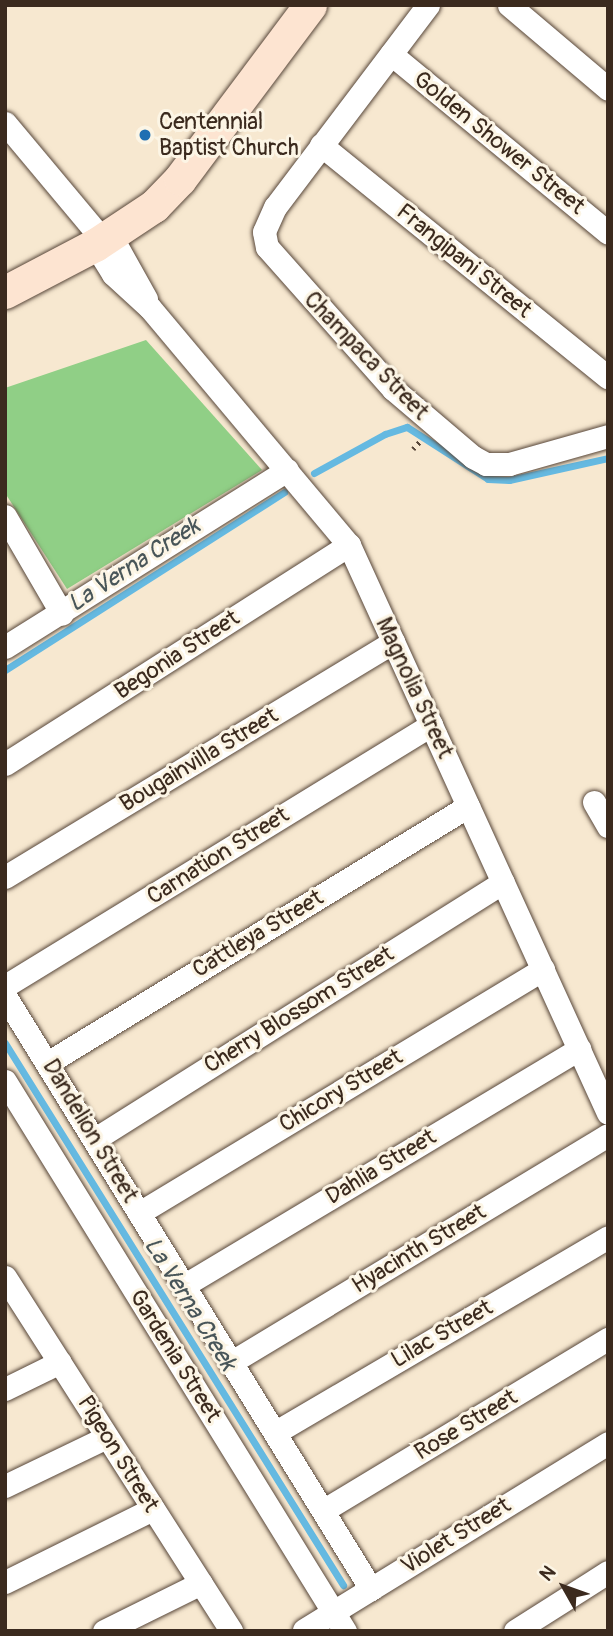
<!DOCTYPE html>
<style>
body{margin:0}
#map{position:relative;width:613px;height:1636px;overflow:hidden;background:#f7e8d0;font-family:Pangolin,sans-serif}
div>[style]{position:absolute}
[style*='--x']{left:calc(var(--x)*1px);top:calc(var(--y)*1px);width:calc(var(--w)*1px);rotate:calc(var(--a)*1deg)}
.green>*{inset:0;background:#90cf86}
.stream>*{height:7px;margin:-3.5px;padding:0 3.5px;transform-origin:3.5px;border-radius:3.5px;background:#65b9e1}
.path>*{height:4.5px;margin-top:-2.25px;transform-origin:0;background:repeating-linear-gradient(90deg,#574639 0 2px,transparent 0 7px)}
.roads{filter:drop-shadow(0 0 2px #574639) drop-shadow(0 0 2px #574639)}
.street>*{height:23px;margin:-11.5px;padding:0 11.5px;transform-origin:11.5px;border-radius:11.5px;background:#fff}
.secondary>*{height:33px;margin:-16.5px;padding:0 16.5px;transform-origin:16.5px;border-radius:16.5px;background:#fde4d1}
.dots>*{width:19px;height:19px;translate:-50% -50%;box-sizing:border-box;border:4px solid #fcf5e5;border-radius:50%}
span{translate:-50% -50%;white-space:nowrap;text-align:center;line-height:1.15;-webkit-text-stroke:6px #fcf5e5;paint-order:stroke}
.poi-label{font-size:23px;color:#3b2a1e}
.left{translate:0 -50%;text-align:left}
.street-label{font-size:23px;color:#3b2a1e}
.water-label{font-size:24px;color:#485558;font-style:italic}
.frame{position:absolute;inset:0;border:7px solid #3b2a1e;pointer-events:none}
.north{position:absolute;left:529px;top:1552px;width:70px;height:70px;-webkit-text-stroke:5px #fcf5e5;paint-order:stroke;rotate:310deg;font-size:19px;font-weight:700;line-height:28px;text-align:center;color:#3b2a1e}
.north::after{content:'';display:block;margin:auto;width:24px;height:32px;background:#3b2a1e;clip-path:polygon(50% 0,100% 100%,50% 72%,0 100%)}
</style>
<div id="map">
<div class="green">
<i style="clip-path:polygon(146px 340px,262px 470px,67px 589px,5px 493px,5px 388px)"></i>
</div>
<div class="stream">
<i style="--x:314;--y:473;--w:81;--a:-28.8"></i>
<i style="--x:385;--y:434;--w:23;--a:-18"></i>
<i style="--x:407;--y:427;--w:96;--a:32.7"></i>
<i style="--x:488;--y:479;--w:21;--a:3"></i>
<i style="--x:509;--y:480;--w:101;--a:-12.5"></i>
<i style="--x:5;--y:670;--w:331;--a:-32.5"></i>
<i style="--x:5;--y:1043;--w:639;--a:58.05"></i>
</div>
<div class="path">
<i style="--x:413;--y:449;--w:13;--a:-48"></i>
</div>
<div class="roads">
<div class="street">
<i style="--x:428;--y:5;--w:253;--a:127.1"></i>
<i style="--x:275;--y:207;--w:27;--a:114"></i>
<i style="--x:264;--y:232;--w:15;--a:79"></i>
<i style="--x:267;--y:247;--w:190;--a:48.4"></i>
<i style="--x:393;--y:389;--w:105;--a:40.4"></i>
<i style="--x:473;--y:457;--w:15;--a:28"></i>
<i style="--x:486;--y:464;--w:23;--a:0"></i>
<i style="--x:509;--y:464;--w:103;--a:-15.8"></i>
<i style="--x:509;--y:5;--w:130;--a:40.3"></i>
<i style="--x:391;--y:54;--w:281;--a:39.5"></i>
<i style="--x:5;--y:123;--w:153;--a:50.1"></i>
<i style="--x:321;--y:145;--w:369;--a:39"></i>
<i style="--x:111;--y:236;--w:72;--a:60.9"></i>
<i style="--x:95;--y:245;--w:34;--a:58"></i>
<i style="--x:113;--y:274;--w:50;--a:42.6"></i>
<i style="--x:150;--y:308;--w:309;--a:50"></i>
<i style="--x:349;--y:545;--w:624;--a:65.49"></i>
<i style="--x:5;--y:516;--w:113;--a:59.8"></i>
<i style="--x:5;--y:647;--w:333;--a:-32.1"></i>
<i style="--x:5;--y:764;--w:408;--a:-32.5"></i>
<i style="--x:594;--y:802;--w:28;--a:60"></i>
<i style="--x:5;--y:877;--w:454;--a:-31.2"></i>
<i style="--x:5;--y:986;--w:500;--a:-31.5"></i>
<i style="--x:5;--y:996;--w:697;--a:58.32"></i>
<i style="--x:49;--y:1062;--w:491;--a:-31.4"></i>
<i style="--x:5;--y:1081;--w:647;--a:58.28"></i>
<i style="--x:95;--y:1139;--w:482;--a:-32.2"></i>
<i style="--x:139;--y:1213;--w:472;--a:-31.1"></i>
<i style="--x:5;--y:1277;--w:420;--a:57.4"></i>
<i style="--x:183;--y:1286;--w:462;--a:-30.9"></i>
<i style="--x:230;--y:1363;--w:441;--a:-31.1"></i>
<i style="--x:5;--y:1389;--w:61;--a:-26.1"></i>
<i style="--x:276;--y:1432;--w:385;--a:-30.4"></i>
<i style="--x:5;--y:1486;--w:113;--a:-25.7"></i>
<i style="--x:324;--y:1510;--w:332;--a:-31.1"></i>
<i style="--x:5;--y:1582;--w:165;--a:-26.3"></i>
<i style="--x:304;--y:1630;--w:357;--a:-31.6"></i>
<i style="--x:104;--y:1631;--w:108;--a:-26.3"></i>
<i style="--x:515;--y:1631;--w:110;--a:-32.4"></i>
</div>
<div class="secondary">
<i style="--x:5;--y:292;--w:102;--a:-27.6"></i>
<i style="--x:95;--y:245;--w:71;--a:-33.5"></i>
<i style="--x:154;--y:206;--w:37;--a:-46"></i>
<i style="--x:180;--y:179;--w:217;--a:-53.2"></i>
</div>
</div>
<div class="dots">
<i style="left:145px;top:135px;background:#1f6fb2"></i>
</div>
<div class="poi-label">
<span class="left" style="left:159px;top:135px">Centennial<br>Baptist Church</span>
</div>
<div class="street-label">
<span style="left:499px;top:143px;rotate:39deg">Golden Shower Street</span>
<span style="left:464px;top:261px;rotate:39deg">Frangipani Street</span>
<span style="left:366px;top:356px;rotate:46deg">Champaca Street</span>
<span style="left:177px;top:655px;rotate:-33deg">Begonia Street</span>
<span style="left:414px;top:688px;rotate:65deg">Magnolia Street</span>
<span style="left:199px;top:760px;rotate:-31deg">Bougainvilla Street</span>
<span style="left:218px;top:856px;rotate:-32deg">Carnation Street</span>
<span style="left:258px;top:934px;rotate:-31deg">Cattleya Street</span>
<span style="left:299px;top:1010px;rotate:-32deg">Cherry Blossom Street</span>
<span style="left:341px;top:1091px;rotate:-31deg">Chicory Street</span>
<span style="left:90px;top:1131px;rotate:59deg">Dandelion Street</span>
<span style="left:381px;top:1167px;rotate:-31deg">Dahlia Street</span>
<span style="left:419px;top:1249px;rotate:-31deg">Hyacinth Street</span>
<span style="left:442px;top:1334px;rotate:-30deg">Lilac Street</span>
<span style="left:175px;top:1356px;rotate:58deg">Gardenia Street</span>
<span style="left:466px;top:1425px;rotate:-31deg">Rose Street</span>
<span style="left:118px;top:1454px;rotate:58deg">Pigeon Street</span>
<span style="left:456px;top:1536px;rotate:-32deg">Violet Street</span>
</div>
<div class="water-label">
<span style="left:134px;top:565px;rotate:-33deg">La Verna Creek</span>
<span style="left:190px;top:1304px;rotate:58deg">La Verna Creek</span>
</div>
<div class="frame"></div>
<div class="north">N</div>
</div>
